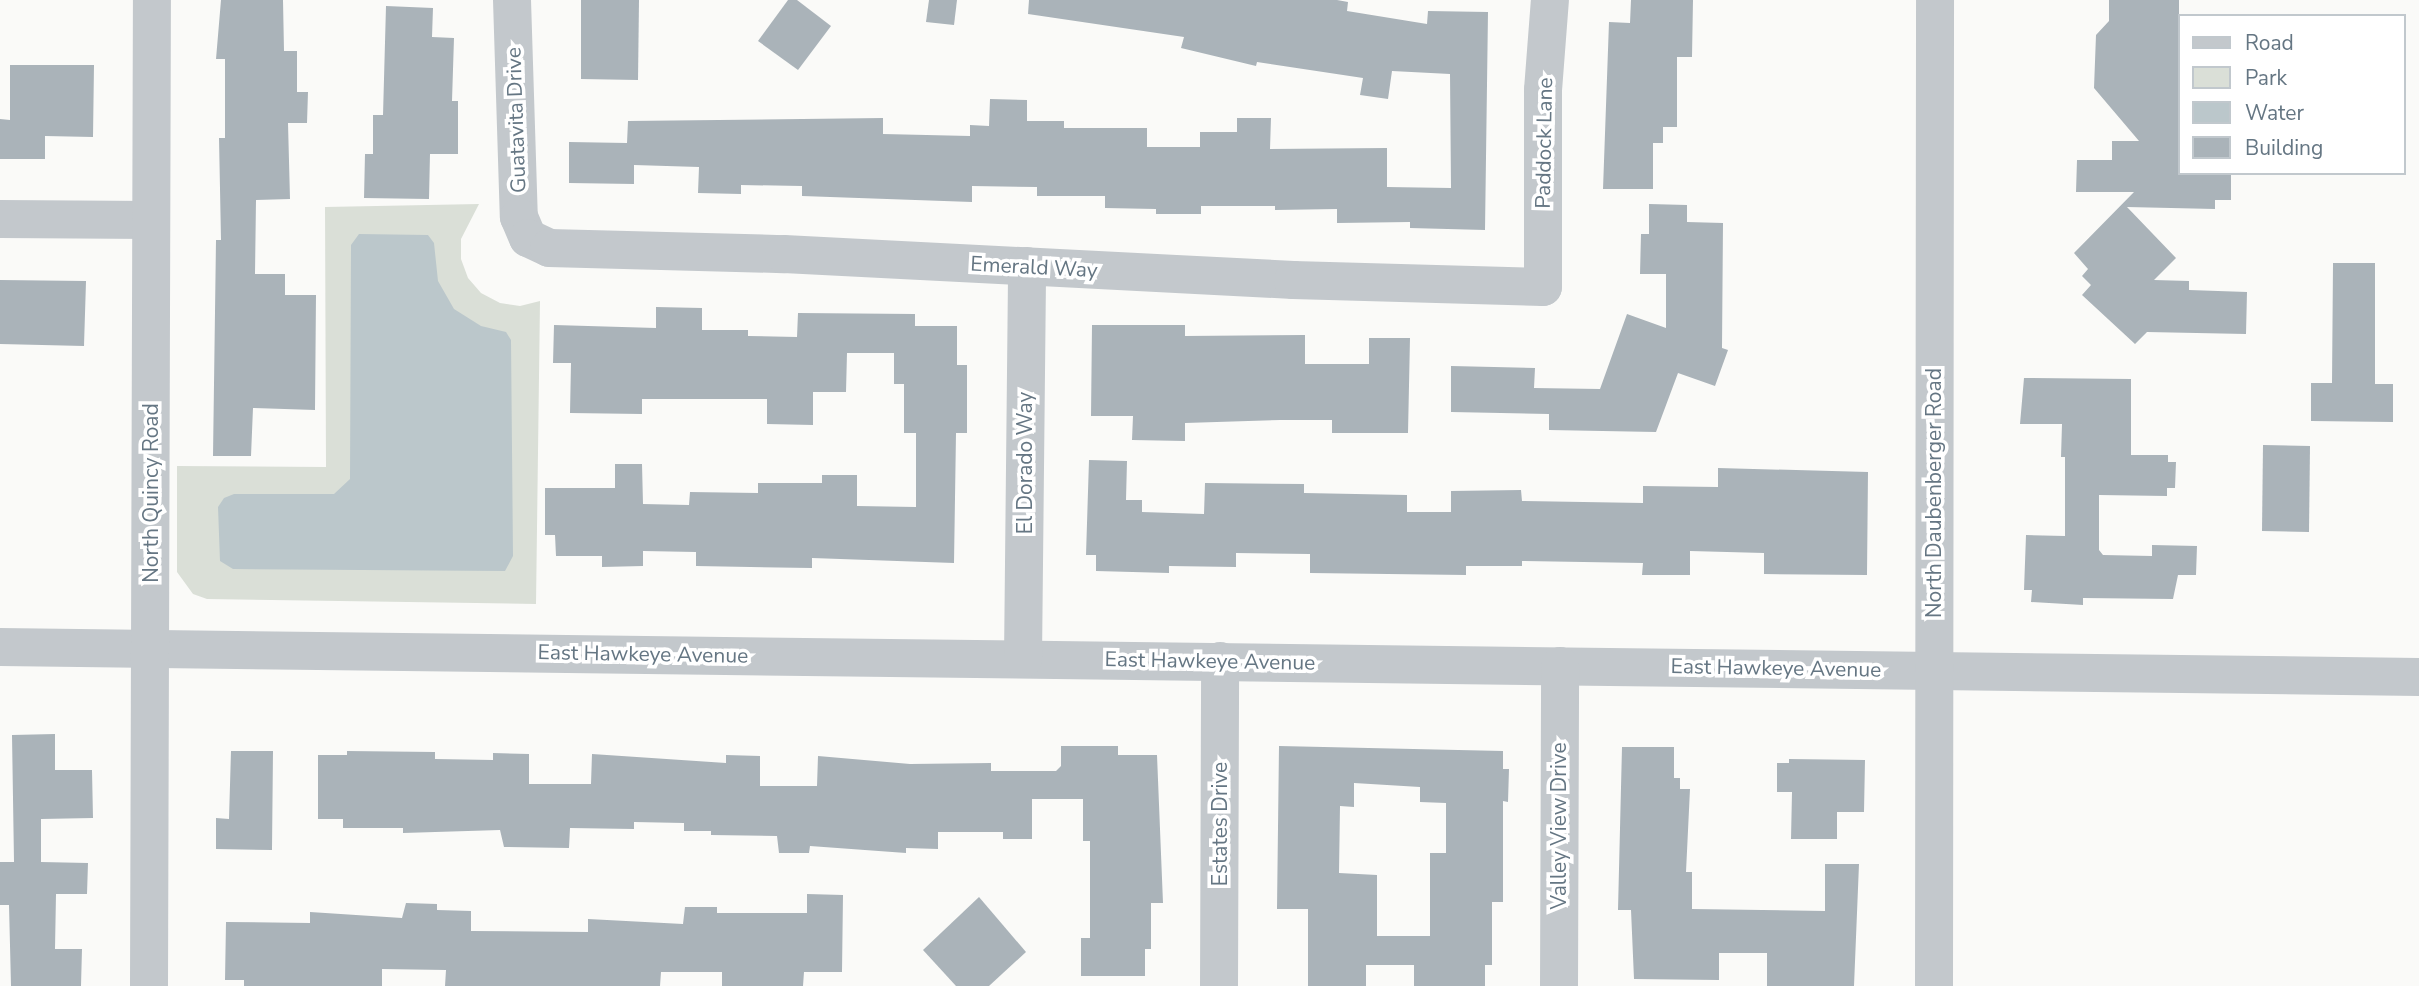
<!DOCTYPE html>
<style>
body{margin:0}
#map{position:relative;width:2419px;height:986px;overflow:hidden;background:#fafaf8;font-family:"Nunito Sans",sans-serif}
div>[style]{position:absolute}
[style*='--x']{left:calc(var(--x)*1px);top:calc(var(--y)*1px);width:calc(var(--w)*1px);rotate:calc(var(--a)*1deg)}
.green>*{inset:0;background:#dadfd7}
.water>*{inset:0;background:#bbc7cb}
.building>*{inset:0;background:#aab3b9}
.minor>*{height:38px;margin:-19px;padding:0 19px;transform-origin:19px;border-radius:19px;background:#c3c8cc}
span{translate:-50% -50%;white-space:nowrap;text-align:center;line-height:1.15;-webkit-text-stroke:7px #fff;paint-order:stroke}
.street-label{font-size:21px;color:#657683}
.legend{position:absolute;left:2178px;top:14px;width:228px;height:161px;box-sizing:border-box;background:#fff;border:2px solid #c1c8cd;margin:0;padding:9px 12px;list-style:none;font-size:21px;color:#657683}
.legend li{display:flex;align-items:center;gap:14px;height:35px}
.legend b{width:35px;border:2px solid #c1c8cd}
</style>
<div id="map">
<div class="green">
<i style="clip-path:polygon(479px 204px,461px 239px,461px 259px,468px 278px,481px 293px,500px 303px,520px 306px,540px 301px,536px 604px,207px 599px,193px 594px,177px 572px,177px 466px,326px 467px,325px 207px)"></i>
</div>
<div class="water">
<i style="clip-path:polygon(359px 234px,428px 235px,434px 243px,438px 281px,454px 309px,481px 326px,506px 332px,511px 340px,513px 556px,505px 571px,233px 569px,220px 561px,218px 507px,224px 498px,234px 494px,334px 494px,350px 479px,351px 245px)"></i>
</div>
<div class="building">
<i style="clip-path:polygon(221px 0,283px 0,284px 51px,297px 51px,297px 92px,308px 92px,307px 123px,288px 123px,290px 199px,256px 200px,255px 274px,285px 274px,285px 295px,316px 295px,315px 410px,253px 408px,251px 456px,213px 456px,216px 240px,221px 240px,219px 138px,225px 138px,225px 59px,216px 59px)"></i>
<i style="clip-path:polygon(581px 0,639px 0,638px 80px,581px 79px)"></i>
<i style="clip-path:polygon(788px 0,797px 0,831px 26px,798px 70px,758px 41px)"></i>
<i style="clip-path:polygon(929px 0,957px 0,954px 25px,926px 22px)"></i>
<i style="clip-path:polygon(1029px 0,1337px 0,1348px 2px,1347px 11px,1427px 24px,1428px 11px,1488px 12px,1485px 230px,1410px 228px,1410px 222px,1337px 223px,1337px 209px,1275px 210px,1275px 206px,1201px 206px,1201px 214px,1156px 214px,1156px 209px,1105px 208px,1105px 196px,1037px 196px,1037px 187px,972px 186px,972px 202px,802px 196px,802px 186px,741px 185px,741px 194px,698px 193px,699px 167px,634px 165px,634px 184px,569px 183px,569px 142px,627px 143px,628px 121px,883px 118px,883px 134px,970px 136px,970px 125px,989px 126px,990px 99px,1027px 100px,1027px 121px,1064px 121px,1064px 128px,1147px 128px,1147px 147px,1200px 147px,1200px 132px,1237px 132px,1237px 118px,1271px 118px,1270px 149px,1387px 148px,1387px 187px,1451px 188px,1450px 74px,1392px 71px,1388px 99px,1360px 95px,1363px 78px,1257px 62px,1256px 66px,1181px 48px,1184px 37px,1028px 14px)"></i>
<i style="clip-path:polygon(1631px 0,1693px 0,1692px 57px,1677px 57px,1677px 127px,1663px 127px,1663px 143px,1653px 143px,1653px 189px,1603px 189px,1609px 22px,1630px 23px)"></i>
<i style="clip-path:polygon(2109px 0,2179px 0,2179px 173px,2231px 173px,2231px 200px,2215px 200px,2215px 209px,2127px 207px,2176px 258px,2154px 280px,2189px 281px,2189px 290px,2247px 292px,2246px 334px,2147px 332px,2135px 344px,2082px 295px,2091px 285px,2082px 276px,2088px 269px,2074px 253px,2134px 192px,2076px 192px,2077px 160px,2112px 160px,2112px 141px,2139px 141px,2094px 88px,2096px 35px,2109px 21px)"></i>
<i style="clip-path:polygon(386px 6px,433px 8px,432px 37px,454px 38px,452px 101px,458px 101px,458px 154px,430px 154px,429px 199px,364px 198px,365px 154px,373px 154px,373px 115px,383px 115px)"></i>
<i style="clip-path:polygon(10px 65px,94px 65px,93px 137px,45px 136px,45px 159px,0 159px,0 119px,10px 120px)"></i>
<i style="clip-path:polygon(1649px 204px,1687px 205px,1687px 222px,1723px 223px,1722px 348px,1728px 350px,1715px 386px,1678px 373px,1656px 432px,1549px 430px,1549px 414px,1451px 412px,1451px 366px,1535px 368px,1534px 388px,1600px 389px,1627px 314px,1666px 328px,1666px 274px,1640px 274px,1641px 234px,1649px 234px)"></i>
<i style="clip-path:polygon(2333px 263px,2375px 263px,2375px 384px,2393px 384px,2393px 422px,2311px 421px,2311px 383px,2332px 383px)"></i>
<i style="clip-path:polygon(0 280px,86px 281px,84px 346px,0 344px)"></i>
<i style="clip-path:polygon(656px 307px,702px 308px,702px 330px,748px 330px,748px 336px,797px 337px,798px 313px,915px 314px,915px 326px,957px 326px,957px 365px,967px 365px,967px 433px,956px 433px,954px 563px,812px 558px,812px 568px,696px 566px,696px 552px,643px 551px,643px 566px,602px 567px,602px 556px,556px 556px,555px 535px,545px 535px,545px 488px,615px 488px,615px 464px,642px 464px,643px 504px,689px 505px,690px 492px,758px 493px,758px 483px,822px 483px,822px 475px,857px 475px,857px 506px,916px 507px,916px 433px,904px 433px,904px 384px,894px 384px,894px 353px,847px 353px,846px 392px,813px 392px,813px 425px,767px 424px,767px 399px,642px 399px,642px 414px,570px 413px,571px 363px,553px 363px,554px 325px,656px 328px)"></i>
<i style="clip-path:polygon(1092px 325px,1185px 325px,1185px 336px,1305px 335px,1305px 364px,1369px 364px,1369px 338px,1410px 338px,1408px 433px,1332px 433px,1332px 420px,1280px 420px,1185px 423px,1185px 441px,1132px 440px,1133px 416px,1091px 416px)"></i>
<i style="clip-path:polygon(2024px 378px,2131px 379px,2131px 455px,2168px 455px,2168px 462px,2176px 462px,2175px 488px,2167px 488px,2167px 496px,2099px 495px,2099px 550px,2103px 555px,2152px 556px,2152px 545px,2197px 546px,2196px 575px,2178px 575px,2173px 599px,2083px 598px,2083px 605px,2031px 602px,2032px 590px,2024px 590px,2026px 535px,2065px 536px,2065px 457px,2061px 457px,2062px 424px,2020px 424px)"></i>
<i style="clip-path:polygon(2263px 445px,2310px 446px,2309px 532px,2262px 531px)"></i>
<i style="clip-path:polygon(1089px 460px,1127px 461px,1126px 500px,1142px 500px,1142px 512px,1204px 514px,1205px 483px,1304px 484px,1304px 493px,1407px 495px,1407px 512px,1451px 512px,1451px 491px,1521px 490px,1522px 501px,1643px 503px,1643px 486px,1718px 487px,1718px 468px,1868px 472px,1867px 575px,1764px 574px,1764px 553px,1690px 551px,1690px 575px,1642px 575px,1643px 563px,1522px 561px,1522px 566px,1466px 566px,1466px 575px,1310px 573px,1310px 554px,1236px 553px,1236px 567px,1169px 566px,1169px 573px,1096px 571px,1096px 555px,1086px 555px)"></i>
<i style="clip-path:polygon(55px 734px,55px 770px,92px 770px,93px 818px,41px 819px,41px 862px,88px 863px,87px 894px,56px 894px,55px 949px,82px 949px,81px 986px,11px 986px,9px 905px,0 905px,0 862px,14px 862px,12px 735px)"></i>
<i style="clip-path:polygon(1061px 746px,1118px 746px,1118px 755px,1157px 755px,1163px 903px,1151px 903px,1151px 949px,1145px 949px,1145px 976px,1081px 976px,1081px 938px,1090px 938px,1090px 841px,1083px 841px,1083px 799px,1032px 799px,1032px 839px,1003px 839px,1003px 832px,938px 832px,938px 849px,906px 848px,906px 853px,810px 846px,809px 853px,779px 853px,777px 836px,711px 835px,711px 831px,684px 831px,684px 823px,634px 822px,634px 829px,570px 828px,569px 848px,504px 847px,500px 830px,403px 833px,403px 828px,343px 828px,343px 819px,318px 819px,318px 755px,347px 755px,347px 751px,435px 752px,435px 759px,493px 760px,493px 753px,529px 754px,529px 784px,591px 784px,592px 754px,726px 763px,726px 755px,760px 756px,760px 786px,817px 786px,818px 756px,910px 764px,991px 763px,991px 771px,1056px 771px,1061px 766px)"></i>
<i style="clip-path:polygon(evenodd,1279px 746px,1503px 751px,1503px 769px,1509px 769px,1508px 802px,1503px 801px,1503px 902px,1492px 902px,1492px 965px,1485px 965px,1485px 986px,1414px 986px,1414px 965px,1366px 965px,1366px 986px,1308px 986px,1308px 909px,1277px 909px,1279px 746px,1354px 783px,1420px 787px,1420px 802px,1446px 803px,1446px 853px,1430px 853px,1430px 936px,1377px 936px,1377px 875px,1339px 873px,1340px 806px,1354px 807px,1354px 783px)"></i>
<i style="clip-path:polygon(1622px 747px,1674px 747px,1674px 778px,1680px 778px,1680px 789px,1690px 789px,1686px 872px,1692px 872px,1692px 909px,1825px 911px,1825px 864px,1859px 864px,1854px 986px,1767px 986px,1767px 953px,1719px 953px,1719px 980px,1634px 979px,1631px 910px,1618px 910px)"></i>
<i style="clip-path:polygon(231px 751px,273px 751px,272px 850px,216px 849px,216px 818px,229px 819px)"></i>
<i style="clip-path:polygon(1789px 759px,1865px 760px,1864px 812px,1837px 812px,1837px 839px,1791px 839px,1792px 792px,1777px 792px,1777px 763px,1789px 763px)"></i>
<i style="clip-path:polygon(807px 894px,843px 895px,842px 972px,804px 972px,803px 986px,722px 986px,722px 972px,661px 972px,660px 986px,445px 986px,446px 970px,382px 969px,382px 986px,244px 986px,244px 980px,225px 980px,226px 922px,310px 923px,310px 912px,402px 918px,406px 903px,437px 904px,437px 910px,471px 911px,471px 931px,588px 932px,588px 919px,683px 924px,685px 907px,717px 907px,717px 913px,807px 913px)"></i>
<i style="clip-path:polygon(979px 897px,1026px 952px,989px 986px,956px 986px,923px 950px)"></i>
</div>
<div class="minor">
<i style="--x:512;--y:0;--w:217;--a:88.2"></i>
<i style="--x:519;--y:217;--w:23;--a:67"></i>
<i style="--x:528;--y:238;--w:23;--a:25"></i>
<i style="--x:549;--y:248;--w:235;--a:1.5"></i>
<i style="--x:784;--y:254;--w:510;--a:2.92"></i>
<i style="--x:1293;--y:280;--w:250;--a:1.6"></i>
<i style="--x:1543;--y:287;--w:197;--a:-90"></i>
<i style="--x:1543;--y:90;--w:90;--a:-85.6"></i>
<i style="--x:0;--y:219;--w:151;--a:0.4"></i>
<i style="--x:0;--y:647;--w:2419;--a:0.71"></i>
<i style="--x:1023;--y:659;--w:393;--a:-89.4"></i>
<i style="--x:149;--y:986;--w:986;--a:-89.83"></i>
<i style="--x:1219;--y:986;--w:325;--a:-89.8"></i>
<i style="--x:1559;--y:986;--w:320;--a:-89.8"></i>
<i style="--x:1934;--y:986;--w:986;--a:-89.94"></i>
</div>
<div class="street-label">
<span style="left:516px;top:120px;rotate:-92deg">Guatavita Drive</span>
<span style="left:1544px;top:143px;rotate:-89deg">Paddock Lane</span>
<span style="left:1034px;top:267px;rotate:3deg">Emerald Way</span>
<span style="left:1025px;top:463px;rotate:-90deg">El Dorado Way</span>
<span style="left:151px;top:493px;rotate:-90deg">North Quincy Road</span>
<span style="left:1934px;top:493px;rotate:-90deg">North Daubenberger Road</span>
<span style="left:643px;top:654px;rotate:1deg">East Hawkeye Avenue</span>
<span style="left:1210px;top:661px;rotate:1deg">East Hawkeye Avenue</span>
<span style="left:1776px;top:668px;rotate:1deg">East Hawkeye Avenue</span>
<span style="left:1220px;top:824px;rotate:-90deg">Estates Drive</span>
<span style="left:1559px;top:826px;rotate:-90deg">Valley View Drive</span>
</div>
<ul class="legend">
<li><b style="height:9px;background:#c3c8cc"></b>Road</li>
<li><b style="height:19px;background:#dadfd7"></b>Park</li>
<li><b style="height:19px;background:#bbc7cb"></b>Water</li>
<li><b style="height:19px;background:#aab3b9"></b>Building</li>
</ul>
</div>
